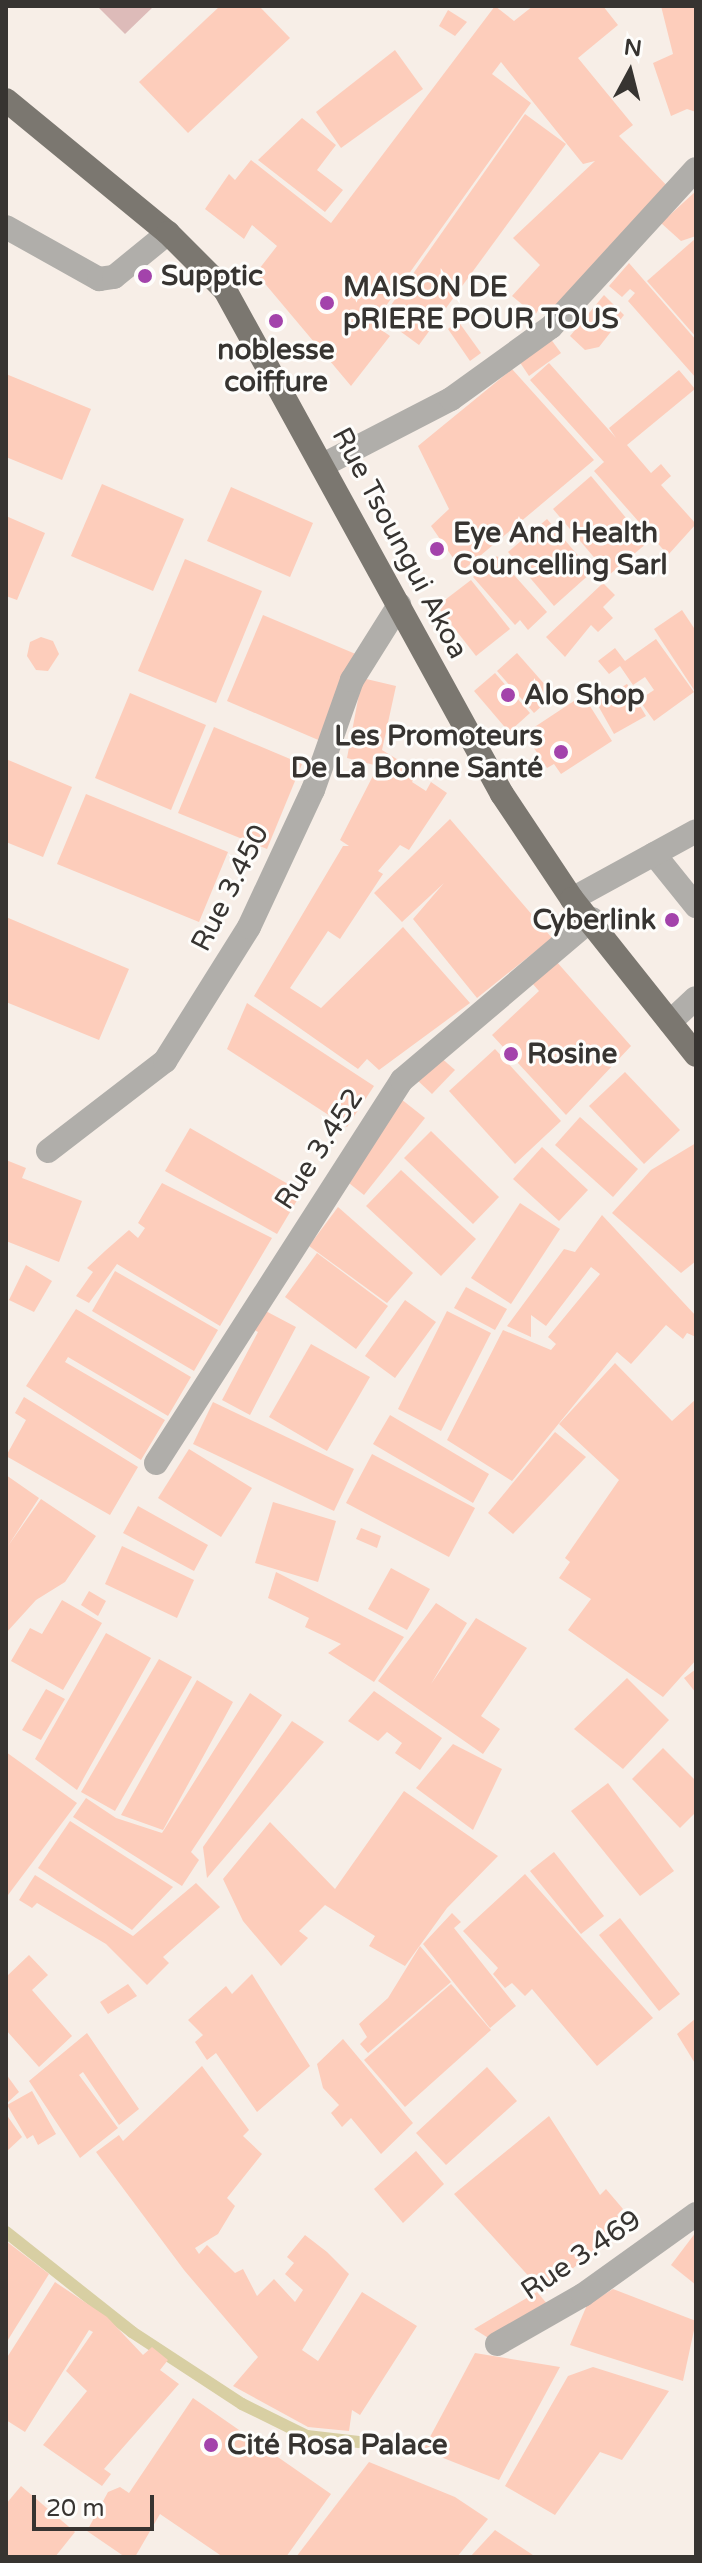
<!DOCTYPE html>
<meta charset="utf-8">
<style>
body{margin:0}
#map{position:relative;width:702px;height:2563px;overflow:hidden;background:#f7eee7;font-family:"Varela Round",sans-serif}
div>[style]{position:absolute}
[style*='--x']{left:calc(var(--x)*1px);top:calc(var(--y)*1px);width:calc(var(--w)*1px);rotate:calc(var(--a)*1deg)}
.green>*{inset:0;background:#ddbbb9}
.stream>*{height:12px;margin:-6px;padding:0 6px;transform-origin:6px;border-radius:6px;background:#d8cfa3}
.building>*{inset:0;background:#fdcdbb}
.minor>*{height:24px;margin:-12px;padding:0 12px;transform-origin:12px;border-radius:12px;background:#b0aeaa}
.major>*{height:24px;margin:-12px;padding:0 12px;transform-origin:12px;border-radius:12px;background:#7b7770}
.dots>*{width:22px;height:22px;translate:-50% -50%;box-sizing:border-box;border:4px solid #fefdfb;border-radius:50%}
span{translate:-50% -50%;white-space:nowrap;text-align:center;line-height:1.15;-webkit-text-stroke:6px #fefdfb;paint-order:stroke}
.poi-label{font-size:28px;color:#373431;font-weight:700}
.left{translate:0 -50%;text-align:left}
.right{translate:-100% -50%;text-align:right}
.street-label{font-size:28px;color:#373431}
.frame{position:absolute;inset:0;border:8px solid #373431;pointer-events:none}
.north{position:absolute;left:590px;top:32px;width:80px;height:80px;-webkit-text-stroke:6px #fefdfb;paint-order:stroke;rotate:7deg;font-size:22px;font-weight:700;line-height:32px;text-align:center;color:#373431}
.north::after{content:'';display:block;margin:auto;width:28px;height:36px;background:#373431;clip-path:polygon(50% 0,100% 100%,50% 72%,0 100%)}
.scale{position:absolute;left:32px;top:2495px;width:122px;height:36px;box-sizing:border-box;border:4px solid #373431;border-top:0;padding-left:10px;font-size:24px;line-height:28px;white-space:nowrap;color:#373431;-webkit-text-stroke:6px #fefdfb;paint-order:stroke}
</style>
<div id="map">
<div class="green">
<i style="clip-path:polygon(97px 6px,154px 6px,125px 34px)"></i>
</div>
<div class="stream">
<i style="--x:6;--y:2232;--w:161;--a:38.4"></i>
<i style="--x:132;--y:2332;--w:131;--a:33.2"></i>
<i style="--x:242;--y:2404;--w:72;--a:26.2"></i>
<i style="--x:307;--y:2436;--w:52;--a:6.6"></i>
</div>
<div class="building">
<i style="clip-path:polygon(220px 6px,259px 6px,290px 38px,188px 133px,139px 82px)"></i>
<i style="clip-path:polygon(495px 6px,514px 21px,533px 6px,603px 6px,618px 25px,578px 58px,633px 125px,619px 136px,673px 192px,551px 315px,541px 306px,535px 315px,512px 296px,540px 265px,513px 238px,595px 161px,583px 164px,501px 62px,492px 74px,531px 103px,373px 324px,390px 336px,351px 386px,256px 273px,277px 246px,252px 225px,244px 239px,205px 209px,229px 174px,235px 180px,251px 160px,331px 223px)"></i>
<i style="clip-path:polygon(661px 6px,696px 6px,696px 112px,687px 109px,671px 116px,653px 63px,673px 54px)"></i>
<i style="clip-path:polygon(448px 10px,467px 22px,455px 36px,439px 26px)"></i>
<i style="clip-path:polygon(395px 50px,423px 89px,341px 148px,316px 112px)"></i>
<i style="clip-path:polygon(525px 114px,566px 144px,419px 345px,382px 318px)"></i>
<i style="clip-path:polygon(302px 118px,336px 145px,317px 170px,343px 190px,325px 212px,258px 160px)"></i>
<i style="clip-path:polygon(696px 191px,696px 236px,681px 241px,661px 223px)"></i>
<i style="clip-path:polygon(696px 238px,696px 337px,647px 281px)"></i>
<i style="clip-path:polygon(629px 263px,696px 340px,696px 378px,628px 301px,635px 293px,630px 289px,622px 297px,609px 286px)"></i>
<i style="clip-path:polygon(604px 295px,624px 315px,599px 347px,585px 350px,570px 336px)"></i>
<i style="clip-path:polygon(458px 321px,481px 353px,470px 361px,448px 329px)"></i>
<i style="clip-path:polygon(550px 338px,561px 353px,529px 376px,519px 361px)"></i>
<i style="clip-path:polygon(549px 363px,616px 438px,609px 428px,679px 370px,695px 389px,627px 445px,651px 473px,661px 464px,671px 476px,661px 485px,696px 524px,668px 555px,594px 471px,604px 462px,530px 380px)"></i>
<i style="clip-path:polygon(512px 369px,594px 460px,462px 571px,431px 526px,449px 509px,418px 446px)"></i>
<i style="clip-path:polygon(6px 374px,91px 409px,62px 480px,6px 457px)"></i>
<i style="clip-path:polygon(591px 476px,647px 543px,609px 575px,553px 509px)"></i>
<i style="clip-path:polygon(102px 484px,184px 519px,153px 591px,71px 556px)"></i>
<i style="clip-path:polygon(231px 487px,313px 523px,290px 577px,207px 541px)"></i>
<i style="clip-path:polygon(6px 516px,45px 533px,17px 600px,6px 596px)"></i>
<i style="clip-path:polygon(547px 519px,592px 572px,554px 606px,508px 552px)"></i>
<i style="clip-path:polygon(497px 556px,547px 612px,528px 630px,520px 620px,515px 625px,473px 577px)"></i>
<i style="clip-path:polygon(185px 559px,262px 591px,216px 703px,138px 671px)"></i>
<i style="clip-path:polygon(471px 580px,510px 629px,476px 656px,437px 606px)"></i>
<i style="clip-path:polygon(603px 583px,615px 595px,603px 607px,613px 618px,598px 632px,591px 625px,565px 657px,546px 637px)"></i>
<i style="clip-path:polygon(682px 610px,696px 631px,696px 693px,654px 629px)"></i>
<i style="clip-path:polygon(263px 615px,358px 655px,323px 742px,227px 701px)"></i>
<i style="clip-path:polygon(41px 637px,53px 641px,59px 654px,48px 671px,36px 670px,27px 656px,30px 642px)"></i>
<i style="clip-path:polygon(656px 639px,694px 692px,654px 721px,639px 700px,654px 690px,645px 677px,633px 685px,620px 666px,609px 674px,598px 661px,615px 648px,625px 661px)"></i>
<i style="clip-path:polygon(517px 653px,554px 695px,534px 713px,497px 671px)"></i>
<i style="clip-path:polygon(495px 673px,530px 713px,509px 732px,474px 691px)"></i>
<i style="clip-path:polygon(362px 678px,396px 686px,382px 750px,418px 772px,412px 782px,426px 791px,431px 782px,447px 793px,409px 850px,400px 845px,378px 871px,383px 874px,340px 939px,328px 931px,290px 988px,321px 1008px,403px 927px,470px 1003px,379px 1070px,367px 1059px,358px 1069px,254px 996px,343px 846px,349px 846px,340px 840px,378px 766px,347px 758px)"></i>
<i style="clip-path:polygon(627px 684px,646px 716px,614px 734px,596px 702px)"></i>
<i style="clip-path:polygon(130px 693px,206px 725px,171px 810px,95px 778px)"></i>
<i style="clip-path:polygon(583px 695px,612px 741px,561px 774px,554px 764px,547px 768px,532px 745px,540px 739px,533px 728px)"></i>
<i style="clip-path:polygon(214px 727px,302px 764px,267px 849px,178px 813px)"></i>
<i style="clip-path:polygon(6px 759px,72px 787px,43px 857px,6px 842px)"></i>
<i style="clip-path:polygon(86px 794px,228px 852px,199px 922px,57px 864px)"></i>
<i style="clip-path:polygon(450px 819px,552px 938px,477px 998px,413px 919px,444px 883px,402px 922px,374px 893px)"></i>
<i style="clip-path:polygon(6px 917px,129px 969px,99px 1040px,6px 1002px)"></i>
<i style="clip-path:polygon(556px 961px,631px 1046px,566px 1115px,492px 1035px,539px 991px,532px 983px)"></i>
<i style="clip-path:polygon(247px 1003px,374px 1086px,347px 1127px,227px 1049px)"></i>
<i style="clip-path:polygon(495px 1049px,561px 1121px,515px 1164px,449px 1091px)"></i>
<i style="clip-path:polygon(439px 1056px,455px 1070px,432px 1094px,416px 1079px)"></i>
<i style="clip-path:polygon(625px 1072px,680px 1130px,644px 1164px,589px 1106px)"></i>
<i style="clip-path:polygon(401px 1099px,425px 1118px,364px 1195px,340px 1176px)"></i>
<i style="clip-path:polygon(580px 1117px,638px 1169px,613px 1197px,555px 1145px)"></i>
<i style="clip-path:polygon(190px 1128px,302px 1192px,277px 1234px,165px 1171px)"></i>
<i style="clip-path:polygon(431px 1131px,499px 1197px,473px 1224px,404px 1158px)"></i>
<i style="clip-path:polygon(696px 1143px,696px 1261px,681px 1273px,612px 1213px,651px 1170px)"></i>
<i style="clip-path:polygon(542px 1147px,588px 1190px,559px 1221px,513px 1179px)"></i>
<i style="clip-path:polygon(6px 1160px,26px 1168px,22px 1178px,82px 1201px,59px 1262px,6px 1241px)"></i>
<i style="clip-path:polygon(401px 1170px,476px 1239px,441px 1276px,366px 1206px)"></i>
<i style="clip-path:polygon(162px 1183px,272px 1238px,220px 1326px,117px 1264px,89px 1303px,76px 1296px,93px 1272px,87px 1268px,105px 1251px,129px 1230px,138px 1238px,145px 1228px,138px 1223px)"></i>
<i style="clip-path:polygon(520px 1203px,560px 1229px,511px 1304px,471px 1278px)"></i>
<i style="clip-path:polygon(338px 1207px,413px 1273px,387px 1303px,309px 1246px)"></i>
<i style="clip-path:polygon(602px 1215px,696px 1316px,696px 1337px,687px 1333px,683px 1339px,666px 1325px,631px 1364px,617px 1352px,512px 1481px,447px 1440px,503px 1330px,551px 1350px,556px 1344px,548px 1337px,600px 1274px,591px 1267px,546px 1326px,531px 1315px,531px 1337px,507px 1326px,564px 1249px,575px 1252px)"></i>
<i style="clip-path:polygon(317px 1253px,388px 1306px,356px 1349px,285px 1297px)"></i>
<i style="clip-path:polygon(26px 1265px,52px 1281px,34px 1312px,9px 1300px)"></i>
<i style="clip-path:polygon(115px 1271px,218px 1330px,194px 1371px,92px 1311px)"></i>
<i style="clip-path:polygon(466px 1287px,507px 1309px,495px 1330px,454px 1308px)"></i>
<i style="clip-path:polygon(405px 1300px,436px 1322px,395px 1378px,365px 1356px)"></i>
<i style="clip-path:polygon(260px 1308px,296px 1327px,250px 1415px,222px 1400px,258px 1332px,249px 1327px)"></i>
<i style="clip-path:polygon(76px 1309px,191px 1377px,168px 1416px,68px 1357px,65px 1362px,165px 1420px,141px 1460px,26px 1386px)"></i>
<i style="clip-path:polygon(447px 1311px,491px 1333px,441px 1431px,398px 1409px)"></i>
<i style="clip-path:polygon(311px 1344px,370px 1377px,327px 1451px,269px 1417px)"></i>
<i style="clip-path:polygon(615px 1363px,672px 1421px,696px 1399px,696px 1660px,663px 1697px,568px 1630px,591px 1599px,559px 1578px,570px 1562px,565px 1558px,619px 1480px,559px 1424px)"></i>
<i style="clip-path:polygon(24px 1397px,138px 1467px,110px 1515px,6px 1456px,26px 1420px,15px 1413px)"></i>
<i style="clip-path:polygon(213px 1402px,354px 1469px,334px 1511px,193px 1444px)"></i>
<i style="clip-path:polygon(390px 1415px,489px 1474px,473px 1503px,373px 1444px)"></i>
<i style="clip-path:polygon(555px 1432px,586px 1457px,513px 1534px,488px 1513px)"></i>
<i style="clip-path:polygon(189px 1449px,252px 1488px,221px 1537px,158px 1498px)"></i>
<i style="clip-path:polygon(372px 1454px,475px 1508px,449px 1557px,346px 1503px)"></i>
<i style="clip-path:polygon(6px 1475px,39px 1498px,8px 1546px,41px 1499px,96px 1536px,65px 1582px,36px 1600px,6px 1633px)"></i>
<i style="clip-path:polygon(273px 1502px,336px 1521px,318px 1582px,255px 1563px)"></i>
<i style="clip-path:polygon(138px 1506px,208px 1545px,194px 1571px,123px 1533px)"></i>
<i style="clip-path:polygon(361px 1528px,381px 1536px,377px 1548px,356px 1539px)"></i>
<i style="clip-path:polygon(122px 1546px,194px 1580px,177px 1618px,105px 1584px)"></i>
<i style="clip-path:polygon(391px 1568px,430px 1589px,407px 1630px,368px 1609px)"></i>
<i style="clip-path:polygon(276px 1572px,404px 1637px,374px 1682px,328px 1653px,341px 1644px,305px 1627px,309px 1618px,268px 1598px)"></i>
<i style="clip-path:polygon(89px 1591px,106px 1601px,98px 1616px,81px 1605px)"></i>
<i style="clip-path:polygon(62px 1600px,102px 1623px,63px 1690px,11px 1661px,30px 1628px,42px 1634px)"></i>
<i style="clip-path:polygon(436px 1603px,467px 1623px,431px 1684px,476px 1618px,527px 1648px,481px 1716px,500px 1729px,483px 1754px,378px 1681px)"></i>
<i style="clip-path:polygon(106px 1633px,151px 1658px,77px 1790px,35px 1759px)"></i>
<i style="clip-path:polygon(159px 1659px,192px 1677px,115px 1811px,81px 1792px)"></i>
<i style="clip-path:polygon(696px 1669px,696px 1693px,684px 1678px)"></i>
<i style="clip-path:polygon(627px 1678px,669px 1720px,623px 1769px,574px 1729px)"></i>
<i style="clip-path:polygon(197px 1680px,233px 1702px,163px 1830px,121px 1815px)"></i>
<i style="clip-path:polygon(46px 1689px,65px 1699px,41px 1740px,22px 1730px)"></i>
<i style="clip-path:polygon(374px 1691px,442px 1738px,420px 1770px,395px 1753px,402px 1743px,387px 1732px,378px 1741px,348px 1721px)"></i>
<i style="clip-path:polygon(250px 1693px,282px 1715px,191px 1852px,199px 1860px,182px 1886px,73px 1817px,86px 1798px,116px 1818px,162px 1833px)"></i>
<i style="clip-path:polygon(292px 1721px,324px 1742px,207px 1878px,203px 1847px)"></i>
<i style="clip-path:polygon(453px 1744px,502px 1769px,473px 1830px,416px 1788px)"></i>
<i style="clip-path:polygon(663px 1748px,696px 1781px,696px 1812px,680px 1828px,632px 1779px)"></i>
<i style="clip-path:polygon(6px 1752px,77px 1803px,8px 1895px,6px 1894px)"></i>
<i style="clip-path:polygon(608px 1783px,674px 1871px,640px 1896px,571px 1811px)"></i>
<i style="clip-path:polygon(404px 1791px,498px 1856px,447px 1908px,405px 1966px,369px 1946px,375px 1936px,325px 1905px,299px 1931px,308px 1938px,281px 1966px,243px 1921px,223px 1879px,270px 1822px,335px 1889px)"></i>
<i style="clip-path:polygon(70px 1821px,173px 1887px,132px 1930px,38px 1868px)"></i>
<i style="clip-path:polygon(554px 1852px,604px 1916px,581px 1934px,530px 1871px)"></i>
<i style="clip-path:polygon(525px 1874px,653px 2018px,597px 2066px,532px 1989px,525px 1996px,512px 1983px,505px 1988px,493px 1974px,498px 1968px,463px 1931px)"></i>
<i style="clip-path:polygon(35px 1875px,133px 1936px,196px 1883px,220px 1907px,163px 1957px,169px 1963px,147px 1985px,106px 1944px,37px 1903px,32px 1908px,19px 1900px)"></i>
<i style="clip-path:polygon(452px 1913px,461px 1922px,454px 1928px,516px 2006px,490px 2028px,423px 1944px)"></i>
<i style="clip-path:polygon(620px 1918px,680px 1994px,659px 2011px,599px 1935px)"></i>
<i style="clip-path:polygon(420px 1946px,451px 1982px,368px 2053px,360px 2044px,367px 2037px,359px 2024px,388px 1998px)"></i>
<i style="clip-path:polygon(29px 1955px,48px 1975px,32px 1990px,72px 2036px,39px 2067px,6px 2030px,6px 1977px)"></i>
<i style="clip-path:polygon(252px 1974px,310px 2066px,257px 2112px,216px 2053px,207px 2060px,195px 2042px,203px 2035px,188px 2020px,226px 1986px,232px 1994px)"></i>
<i style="clip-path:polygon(128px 1984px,137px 1996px,108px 2014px,100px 2002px)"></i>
<i style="clip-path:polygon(451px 1984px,491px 2030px,405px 2107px,364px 2060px)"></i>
<i style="clip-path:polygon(696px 2018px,696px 2065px,677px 2034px)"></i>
<i style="clip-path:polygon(87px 2033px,139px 2109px,119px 2125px,83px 2072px,79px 2075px,118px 2128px,80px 2158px,29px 2081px)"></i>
<i style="clip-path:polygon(343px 2039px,413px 2123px,381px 2154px,351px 2118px,342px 2127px,331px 2113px,339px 2105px,323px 2088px,317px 2064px)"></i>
<i style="clip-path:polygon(202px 2066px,249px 2130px,243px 2136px,262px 2154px,227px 2198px,235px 2206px,218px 2234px,195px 2248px,199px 2254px,207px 2245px,235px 2273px,243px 2269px,257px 2296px,274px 2279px,295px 2302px,303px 2290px,285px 2274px,294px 2263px,287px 2257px,305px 2235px,327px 2252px,349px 2274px,302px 2350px,318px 2361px,362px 2292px,417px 2326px,360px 2415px,352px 2410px,349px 2431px,308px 2427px,233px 2386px,258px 2357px,184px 2270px,96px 2152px,119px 2135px,123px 2141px)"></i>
<i style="clip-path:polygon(487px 2067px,517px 2101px,446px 2165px,416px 2133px)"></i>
<i style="clip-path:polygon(6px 2074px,19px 2092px,6px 2104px)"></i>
<i style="clip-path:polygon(32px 2091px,56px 2134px,38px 2145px,33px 2135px,27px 2139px,7px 2105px)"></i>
<i style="clip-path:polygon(6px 2114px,22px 2137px,6px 2152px)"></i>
<i style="clip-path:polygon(549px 2116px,600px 2195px,606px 2189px,623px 2209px,617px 2215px,625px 2224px,544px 2293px,454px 2194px)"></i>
<i style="clip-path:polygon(416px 2151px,444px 2184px,403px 2223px,374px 2189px)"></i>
<i style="clip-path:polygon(696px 2232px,696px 2285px,671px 2265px)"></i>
<i style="clip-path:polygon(6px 2241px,49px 2274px,6px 2343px)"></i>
<i style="clip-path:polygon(55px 2282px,107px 2317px,143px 2355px,152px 2347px,168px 2360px,160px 2370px,179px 2384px,104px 2469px,111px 2474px,102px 2486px,43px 2445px,87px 2391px,66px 2371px,93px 2332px,89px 2330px,25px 2432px,6px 2420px,6px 2359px)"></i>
<i style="clip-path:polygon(613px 2289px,696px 2321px,683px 2381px,570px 2345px,587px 2305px)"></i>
<i style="clip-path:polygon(537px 2292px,549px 2306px,490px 2339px,474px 2329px)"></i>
<i style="clip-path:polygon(475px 2353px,560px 2367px,499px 2480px,423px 2450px)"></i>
<i style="clip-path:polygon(593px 2367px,669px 2391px,622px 2460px,600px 2452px,555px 2515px,505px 2486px,568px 2376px)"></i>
<i style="clip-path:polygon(193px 2398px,331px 2494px,286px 2557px,223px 2557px,160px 2514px,135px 2557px,125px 2557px,87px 2531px,108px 2492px,120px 2487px,129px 2493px)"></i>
<i style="clip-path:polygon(369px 2462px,455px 2497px,488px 2519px,457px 2557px,296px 2557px)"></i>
<i style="clip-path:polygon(21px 2486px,75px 2532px,55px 2557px,6px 2557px,6px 2504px)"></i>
<i style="clip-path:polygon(495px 2530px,536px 2557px,470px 2557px)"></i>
</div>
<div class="minor">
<i style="--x:6;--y:227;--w:107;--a:29.2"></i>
<i style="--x:99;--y:279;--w:15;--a:-8"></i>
<i style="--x:114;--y:277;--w:70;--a:-39.2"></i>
<i style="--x:325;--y:464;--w:142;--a:-27.3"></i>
<i style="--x:451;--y:399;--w:123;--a:-35.8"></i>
<i style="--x:551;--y:327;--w:214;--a:-47.5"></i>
<i style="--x:654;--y:854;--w:67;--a:51.1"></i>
<i style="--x:572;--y:899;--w:141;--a:-28.7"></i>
<i style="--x:670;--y:1022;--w:35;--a:-43"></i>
<i style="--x:48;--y:1151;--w:148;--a:-37.6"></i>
<i style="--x:165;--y:1061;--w:158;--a:-57.9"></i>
<i style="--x:249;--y:927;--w:151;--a:-65"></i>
<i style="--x:313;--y:790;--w:117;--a:-70.5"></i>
<i style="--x:352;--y:680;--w:89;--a:-57.9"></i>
<i style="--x:156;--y:1463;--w:455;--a:-57.3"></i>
<i style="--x:402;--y:1080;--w:249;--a:-40.3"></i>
<i style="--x:497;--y:2344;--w:99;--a:-29.7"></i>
<i style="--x:583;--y:2295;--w:139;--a:-35.6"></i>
</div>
<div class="major">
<i style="--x:6;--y:100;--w:210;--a:39.4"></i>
<i style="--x:168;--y:233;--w:81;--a:45"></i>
<i style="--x:225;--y:290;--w:575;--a:61.21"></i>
<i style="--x:502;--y:794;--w:126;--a:56.3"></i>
<i style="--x:572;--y:899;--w:199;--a:51.5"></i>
</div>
<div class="dots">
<i style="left:145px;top:276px;background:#a343ab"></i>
<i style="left:327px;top:303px;background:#a343ab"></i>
<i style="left:276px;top:321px;background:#a343ab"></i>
<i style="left:437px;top:549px;background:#a343ab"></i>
<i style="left:508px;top:695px;background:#a343ab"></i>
<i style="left:561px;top:752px;background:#a343ab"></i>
<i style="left:672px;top:920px;background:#a343ab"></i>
<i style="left:511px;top:1054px;background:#a343ab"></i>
<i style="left:211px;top:2445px;background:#a343ab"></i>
</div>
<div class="poi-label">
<span class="left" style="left:161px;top:276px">Supptic</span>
<span class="left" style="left:343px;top:303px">MAISON DE<br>pRIERE POUR TOUS</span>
<span style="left:276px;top:366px">noblesse<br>coiffure</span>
<span class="left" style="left:453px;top:549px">Eye And Health<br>Councelling Sarl</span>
<span class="left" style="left:524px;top:695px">Alo Shop</span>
<span class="right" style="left:543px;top:752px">Les Promoteurs<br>De La Bonne Santé</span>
<span class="right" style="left:656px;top:920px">Cyberlink</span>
<span class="left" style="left:527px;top:1054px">Rosine</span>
<span class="left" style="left:227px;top:2445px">Cité Rosa Palace</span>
</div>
<div class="street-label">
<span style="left:400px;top:543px;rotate:62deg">Rue Tsoungui Akoa</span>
<span style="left:230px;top:888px;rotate:-63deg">Rue 3.450</span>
<span style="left:319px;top:1149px;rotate:-57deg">Rue 3.452</span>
<span style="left:581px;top:2255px;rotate:-34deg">Rue 3.469</span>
</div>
<div class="frame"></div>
<div class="north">N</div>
<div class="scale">20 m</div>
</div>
